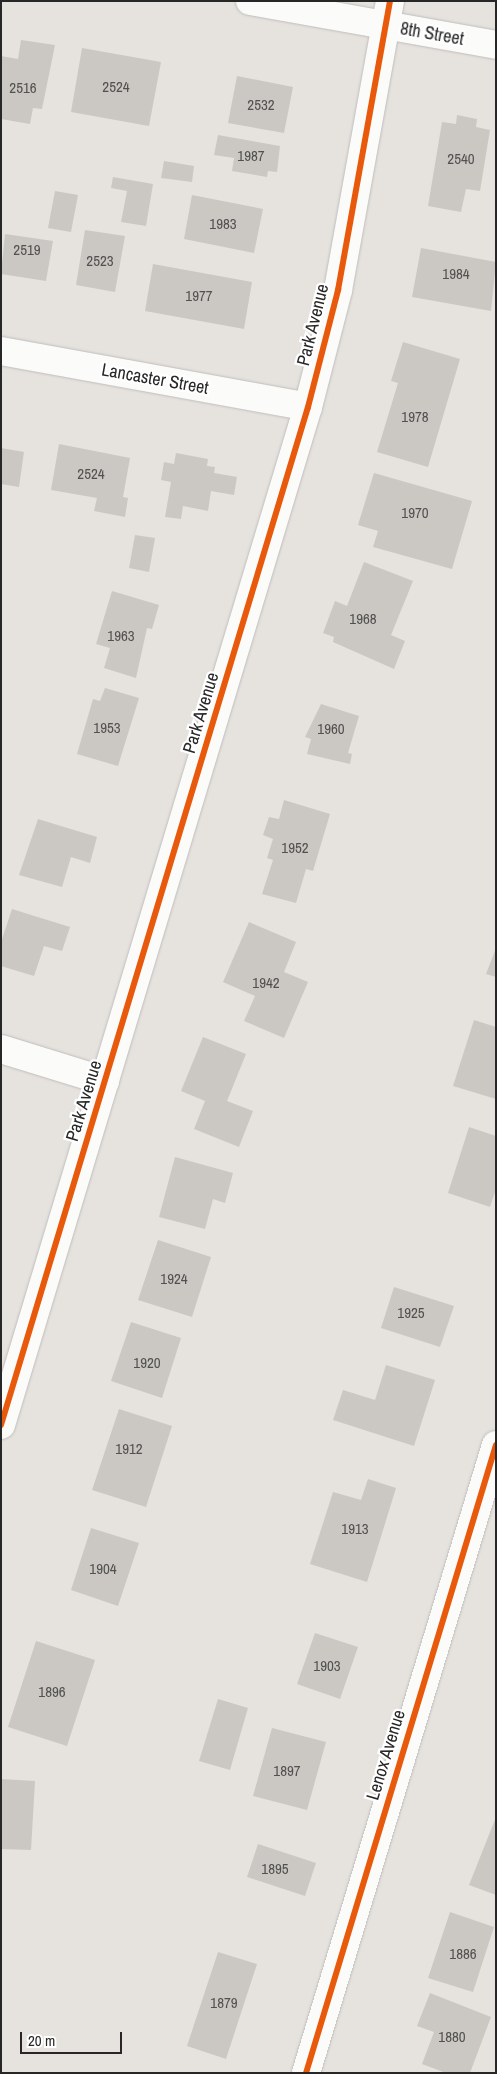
<!DOCTYPE html>
<style>
body{margin:0}
#map{position:relative;width:497px;height:2074px;overflow:hidden;background:#e6e2dd;font-family:"Archivo Narrow",sans-serif}
div>[style]{position:absolute}
[style*='--x']{left:calc(var(--x)*1px);top:calc(var(--y)*1px);width:calc(var(--w)*1px);rotate:calc(var(--a)*1deg)}
.building>*{inset:0;background:#cbc8c4}
.roads{filter:drop-shadow(0 0 1px #bfbebe) drop-shadow(0 0 1px #bfbebe)}
.street>*{height:28px;margin:-14px;padding:0 14px;transform-origin:14px;border-radius:14px;background:#fbfbfa}
.cycleway>*{height:6px;margin:-3px;padding:0 3px;transform-origin:3px;border-radius:3px;background:#e8590c}
span{translate:-50% -50%;white-space:nowrap;text-align:center;line-height:1.15;-webkit-text-stroke:4.5px #fff;paint-order:stroke}
.number-label{font-size:15px;color:#525150}
.number-label span{-webkit-text-stroke-width:0}
.street-label{font-size:18px;color:#272727}
.frame{position:absolute;inset:0;border:2px solid #272727;pointer-events:none}
.scale{position:absolute;left:20px;top:2032px;width:102px;height:22px;box-sizing:border-box;border:2px solid #272727;border-top:0;padding-left:6px;font-size:15px;line-height:18px;white-space:nowrap;color:#272727;-webkit-text-stroke:4px #fff;paint-order:stroke}
</style>
<div id="map">
<div class="building">
<i style="clip-path:polygon(21px 40px,55px 45px,42px 109px,33px 108px,30px 124px,1px 119px,1px 56px,18px 59px)"></i>
<i style="clip-path:polygon(82px 48px,161px 62px,149px 126px,71px 112px)"></i>
<i style="clip-path:polygon(237px 76px,293px 87px,284px 133px,228px 123px)"></i>
<i style="clip-path:polygon(457px 115px,477px 119px,476px 127px,490px 130px,480px 191px,466px 189px,461px 212px,428px 206px,442px 122px,456px 124px)"></i>
<i style="clip-path:polygon(218px 135px,280px 146px,277px 172px,268px 171px,267px 177px,232px 171px,234px 158px,214px 155px)"></i>
<i style="clip-path:polygon(164px 161px,194px 166px,192px 182px,161px 178px)"></i>
<i style="clip-path:polygon(113px 177px,153px 184px,146px 226px,121px 222px,127px 191px,111px 188px)"></i>
<i style="clip-path:polygon(55px 191px,78px 195px,71px 232px,48px 228px)"></i>
<i style="clip-path:polygon(192px 195px,263px 209px,254px 253px,184px 239px)"></i>
<i style="clip-path:polygon(85px 230px,125px 236px,115px 292px,76px 285px)"></i>
<i style="clip-path:polygon(5px 234px,53px 241px,46px 281px,1px 274px)"></i>
<i style="clip-path:polygon(421px 248px,496px 262px,491px 311px,412px 297px)"></i>
<i style="clip-path:polygon(153px 264px,252px 282px,244px 329px,145px 311px)"></i>
<i style="clip-path:polygon(403px 342px,460px 359px,428px 467px,377px 452px,398px 383px,391px 381px)"></i>
<i style="clip-path:polygon(59px 444px,130px 458px,123px 497px,128px 498px,125px 517px,94px 511px,97px 498px,51px 490px)"></i>
<i style="clip-path:polygon(1px 448px,24px 452px,19px 487px,1px 484px)"></i>
<i style="clip-path:polygon(176px 453px,208px 459px,207px 466px,215px 467px,214px 473px,237px 477px,234px 495px,211px 491px,208px 511px,183px 506px,181px 519px,165px 517px,171px 482px,161px 480px,164px 462px,174px 464px)"></i>
<i style="clip-path:polygon(374px 473px,472px 501px,452px 569px,373px 547px,378px 531px,358px 525px)"></i>
<i style="clip-path:polygon(135px 535px,155px 538px,149px 572px,129px 568px)"></i>
<i style="clip-path:polygon(364px 562px,413px 581px,391px 635px,405px 641px,394px 669px,333px 642px,334px 637px,323px 633px,335px 601px,347px 606px)"></i>
<i style="clip-path:polygon(112px 591px,159px 605px,152px 629px,147px 628px,136px 678px,104px 668px,110px 648px,96px 644px)"></i>
<i style="clip-path:polygon(105px 688px,139px 698px,118px 766px,77px 754px,93px 699px,100px 701px)"></i>
<i style="clip-path:polygon(321px 704px,359px 716px,348px 753px,352px 754px,350px 764px,307px 754px,311px 739px,305px 737px)"></i>
<i style="clip-path:polygon(284px 800px,330px 814px,313px 871px,306px 869px,296px 903px,262px 894px,273px 860px,267px 858px,273px 839px,263px 835px,269px 817px,279px 819px)"></i>
<i style="clip-path:polygon(38px 819px,97px 837px,90px 863px,71px 857px,62px 887px,19px 875px)"></i>
<i style="clip-path:polygon(12px 909px,70px 927px,62px 951px,44px 946px,34px 976px,1px 966px,1px 942px)"></i>
<i style="clip-path:polygon(249px 922px,296px 942px,284px 972px,308px 982px,284px 1038px,244px 1021px,255px 996px,223px 982px)"></i>
<i style="clip-path:polygon(496px 948px,496px 977px,486px 974px)"></i>
<i style="clip-path:polygon(474px 1020px,496px 1027px,496px 1099px,453px 1086px)"></i>
<i style="clip-path:polygon(203px 1037px,246px 1054px,227px 1101px,253px 1111px,239px 1147px,194px 1129px,205px 1101px,181px 1091px)"></i>
<i style="clip-path:polygon(469px 1127px,496px 1136px,496px 1189px,490px 1207px,448px 1193px)"></i>
<i style="clip-path:polygon(175px 1157px,233px 1173px,225px 1203px,213px 1199px,205px 1229px,159px 1217px)"></i>
<i style="clip-path:polygon(158px 1240px,211px 1257px,192px 1317px,138px 1300px)"></i>
<i style="clip-path:polygon(394px 1287px,454px 1306px,440px 1347px,381px 1328px)"></i>
<i style="clip-path:polygon(131px 1322px,181px 1338px,162px 1398px,111px 1381px)"></i>
<i style="clip-path:polygon(386px 1365px,435px 1380px,414px 1446px,333px 1420px,343px 1390px,375px 1400px)"></i>
<i style="clip-path:polygon(119px 1409px,172px 1426px,146px 1507px,92px 1490px)"></i>
<i style="clip-path:polygon(368px 1479px,396px 1488px,367px 1582px,310px 1564px,333px 1492px,361px 1500px)"></i>
<i style="clip-path:polygon(91px 1528px,139px 1543px,118px 1606px,71px 1590px)"></i>
<i style="clip-path:polygon(315px 1633px,358px 1647px,340px 1699px,297px 1684px)"></i>
<i style="clip-path:polygon(36px 1641px,95px 1660px,67px 1746px,8px 1727px)"></i>
<i style="clip-path:polygon(218px 1699px,248px 1708px,230px 1770px,199px 1761px)"></i>
<i style="clip-path:polygon(272px 1728px,326px 1742px,307px 1810px,253px 1796px)"></i>
<i style="clip-path:polygon(1px 1779px,35px 1781px,31px 1850px,1px 1849px)"></i>
<i style="clip-path:polygon(496px 1817px,496px 1895px,469px 1885px)"></i>
<i style="clip-path:polygon(258px 1844px,316px 1863px,305px 1896px,247px 1877px)"></i>
<i style="clip-path:polygon(450px 1912px,494px 1927px,473px 1992px,428px 1978px)"></i>
<i style="clip-path:polygon(218px 1952px,257px 1964px,226px 2059px,187px 2046px)"></i>
<i style="clip-path:polygon(430px 1993px,491px 2017px,470px 2073px,446px 2073px,422px 2064px,434px 2032px,417px 2026px)"></i>
</div>
<div class="roads">
<div class="street">
<i style="--x:250;--y:1;--w:250;--a:10.1"></i>
<i style="--x:1;--y:351;--w:312;--a:10.3"></i>
<i style="--x:1;--y:1049;--w:109;--a:17.1"></i>
<i style="--x:1;--y:1425;--w:1063;--a:-73.22"></i>
<i style="--x:308;--y:407;--w:121;--a:-75.6"></i>
<i style="--x:338;--y:290;--w:294;--a:-79.8"></i>
<i style="--x:306;--y:2073;--w:656;--a:-73.17"></i>
</div>
</div>
<div class="cycleway">
<i style="--x:1;--y:1425;--w:1063;--a:-73.22"></i>
<i style="--x:308;--y:407;--w:121;--a:-75.6"></i>
<i style="--x:338;--y:290;--w:294;--a:-79.8"></i>
<i style="--x:306;--y:2073;--w:656;--a:-73.17"></i>
</div>
<div class="number-label">
<span style="left:116px;top:87px">2524</span>
<span style="left:23px;top:88px">2516</span>
<span style="left:261px;top:105px">2532</span>
<span style="left:251px;top:156px">1987</span>
<span style="left:461px;top:159px">2540</span>
<span style="left:223px;top:224px">1983</span>
<span style="left:27px;top:250px">2519</span>
<span style="left:100px;top:261px">2523</span>
<span style="left:456px;top:274px">1984</span>
<span style="left:199px;top:296px">1977</span>
<span style="left:415px;top:417px">1978</span>
<span style="left:91px;top:474px">2524</span>
<span style="left:415px;top:513px">1970</span>
<span style="left:363px;top:619px">1968</span>
<span style="left:121px;top:636px">1963</span>
<span style="left:107px;top:728px">1953</span>
<span style="left:331px;top:729px">1960</span>
<span style="left:295px;top:848px">1952</span>
<span style="left:266px;top:983px">1942</span>
<span style="left:174px;top:1279px">1924</span>
<span style="left:411px;top:1313px">1925</span>
<span style="left:147px;top:1363px">1920</span>
<span style="left:129px;top:1449px">1912</span>
<span style="left:355px;top:1529px">1913</span>
<span style="left:103px;top:1569px">1904</span>
<span style="left:327px;top:1666px">1903</span>
<span style="left:52px;top:1692px">1896</span>
<span style="left:287px;top:1771px">1897</span>
<span style="left:275px;top:1869px">1895</span>
<span style="left:463px;top:1954px">1886</span>
<span style="left:224px;top:2003px">1879</span>
<span style="left:452px;top:2037px">1880</span>
</div>
<div class="street-label">
<span style="left:432px;top:34px;rotate:10deg">8th Street</span>
<span style="left:313px;top:325px;rotate:-76deg">Park Avenue</span>
<span style="left:155px;top:379px;rotate:10deg">Lancaster Street</span>
<span style="left:201px;top:713px;rotate:-73deg">Park Avenue</span>
<span style="left:84px;top:1101px;rotate:-73deg">Park Avenue</span>
<span style="left:386px;top:1755px;rotate:-73deg">Lenox Avenue</span>
</div>
<div class="frame"></div>
<div class="scale">20 m</div>
</div>
